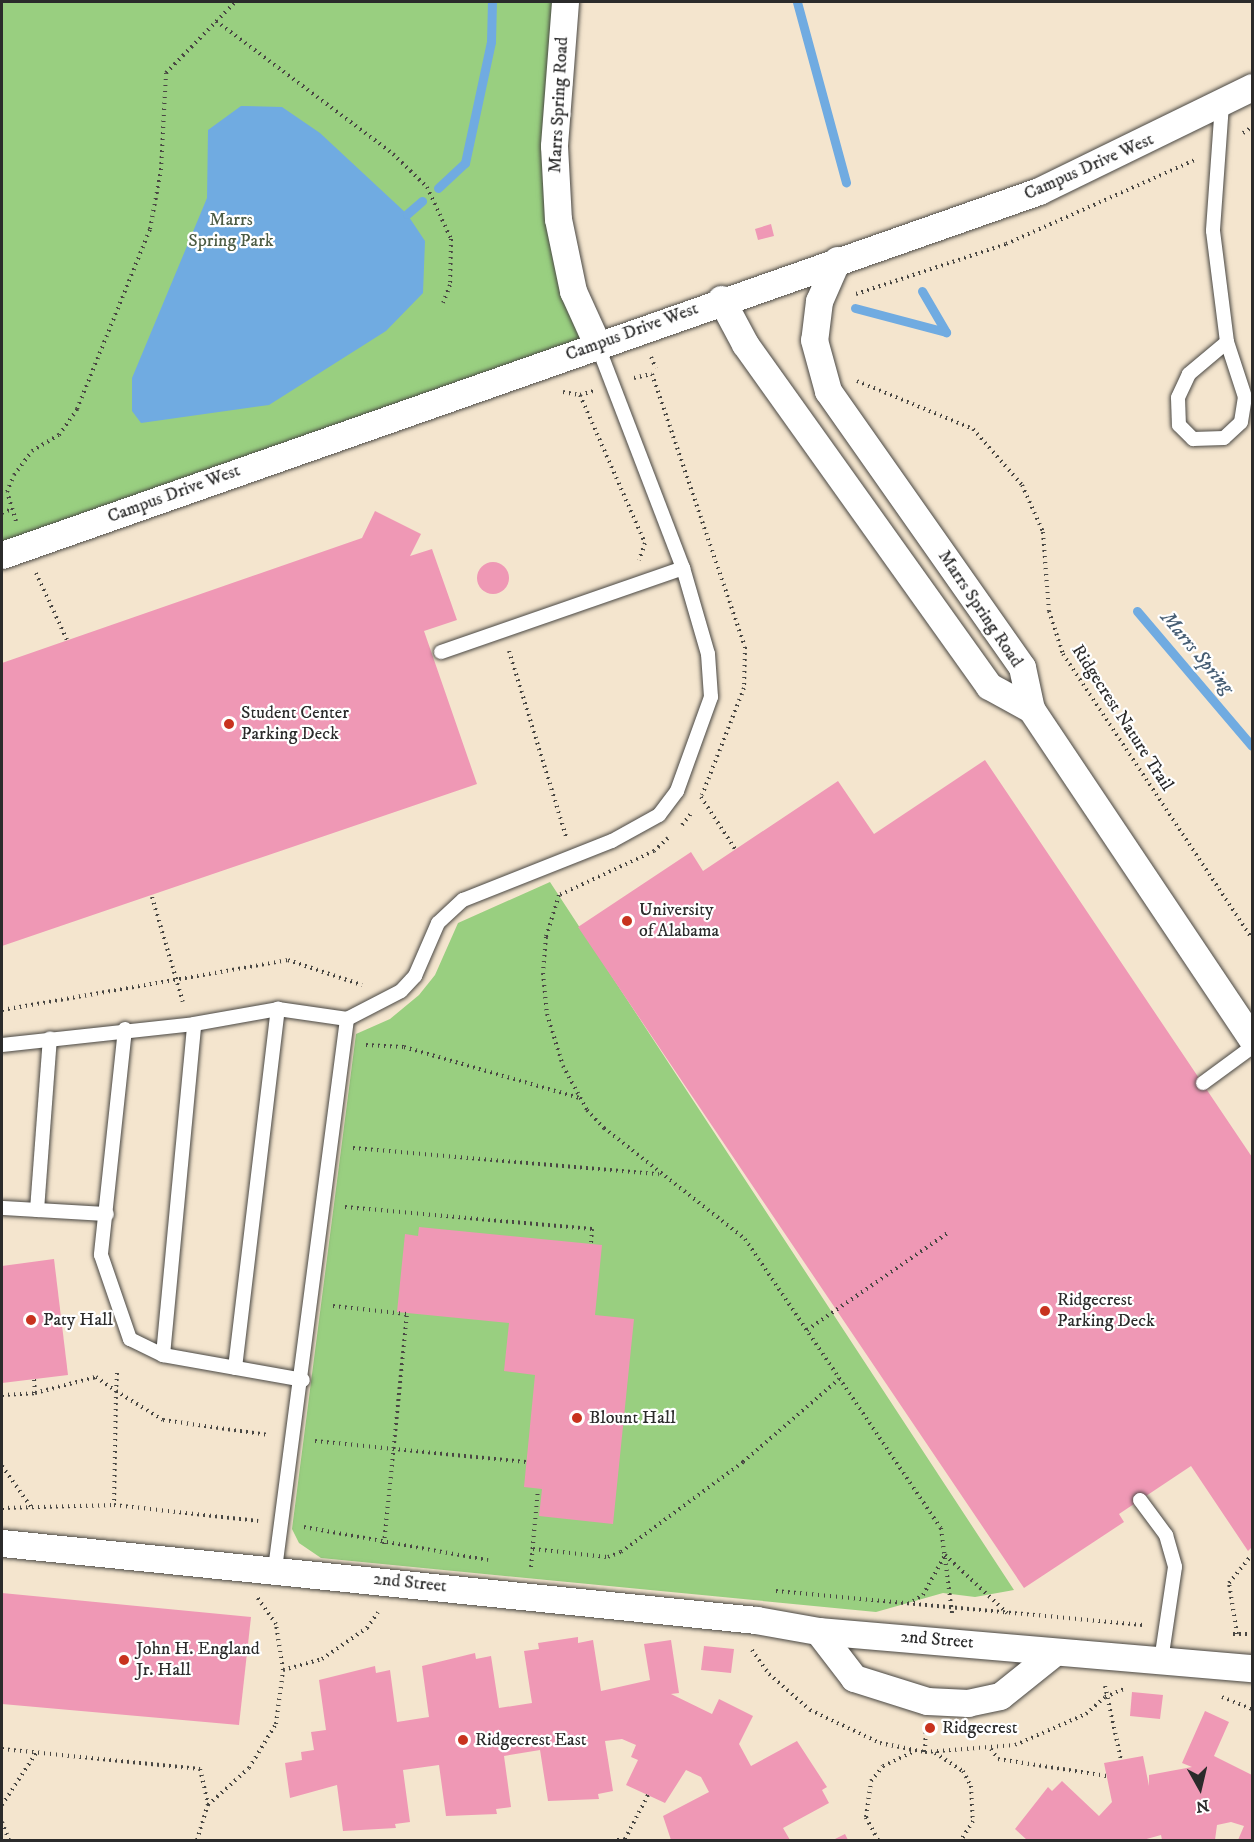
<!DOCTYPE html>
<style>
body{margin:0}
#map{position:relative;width:1254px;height:1842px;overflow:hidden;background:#f4e5ce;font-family:"IM FELL DW Pica",serif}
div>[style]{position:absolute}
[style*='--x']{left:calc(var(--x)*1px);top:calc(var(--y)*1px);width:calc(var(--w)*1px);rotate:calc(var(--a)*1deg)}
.green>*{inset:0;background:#99cf80}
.water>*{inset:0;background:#70abe1}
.stream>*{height:9px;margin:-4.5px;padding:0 4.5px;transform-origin:4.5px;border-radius:4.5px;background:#70abe1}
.building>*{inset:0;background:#ef98b5}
.round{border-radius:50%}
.path>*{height:4px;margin-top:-2px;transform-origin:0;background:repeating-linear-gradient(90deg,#494743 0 1.5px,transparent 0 6px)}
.roads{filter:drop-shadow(0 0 2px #494743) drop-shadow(0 0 2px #494743)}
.service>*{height:14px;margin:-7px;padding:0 7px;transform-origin:7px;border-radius:7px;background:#fff}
.minor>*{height:27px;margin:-13.5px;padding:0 13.5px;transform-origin:13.5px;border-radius:13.5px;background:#fff}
.dots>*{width:16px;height:16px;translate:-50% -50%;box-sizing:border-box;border:3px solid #fff;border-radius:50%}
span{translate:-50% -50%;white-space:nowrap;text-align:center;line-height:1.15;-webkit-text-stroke:4.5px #fff;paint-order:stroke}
.street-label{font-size:18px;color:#2b2b2b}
.park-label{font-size:18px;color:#4c5c44}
.poi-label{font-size:18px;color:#2b2b2b}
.left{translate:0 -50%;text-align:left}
.water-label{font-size:20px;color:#475e74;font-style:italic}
.frame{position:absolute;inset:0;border:3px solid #2b2b2b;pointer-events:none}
.north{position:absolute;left:1170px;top:1758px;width:60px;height:60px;-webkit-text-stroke:4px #fff;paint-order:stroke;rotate:172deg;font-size:16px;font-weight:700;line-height:24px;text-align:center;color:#2b2b2b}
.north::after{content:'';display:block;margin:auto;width:21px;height:27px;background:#2b2b2b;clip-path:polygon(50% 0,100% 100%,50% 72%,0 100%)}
</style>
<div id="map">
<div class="green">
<i style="clip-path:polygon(2px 2px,565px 2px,554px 146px,598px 346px,2px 555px)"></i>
<i style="clip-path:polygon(550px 882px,1014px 1590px,975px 1597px,943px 1593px,876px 1612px,321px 1558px,299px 1543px,292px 1529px,356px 1034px,390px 1019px,419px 995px,435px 975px,458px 923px)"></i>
</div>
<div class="water">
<i style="clip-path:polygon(241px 106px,282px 107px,320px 133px,407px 214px,425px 241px,423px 293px,386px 331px,269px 405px,141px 423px,132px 411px,132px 378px,207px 198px,208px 130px)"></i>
</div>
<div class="stream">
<i style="--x:797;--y:2;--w:187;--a:74.8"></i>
<i style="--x:438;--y:188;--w:37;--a:-43"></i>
<i style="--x:465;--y:163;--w:124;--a:-77.9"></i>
<i style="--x:491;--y:42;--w:40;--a:-88.6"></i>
<i style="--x:407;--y:214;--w:20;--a:-41"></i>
<i style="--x:922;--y:291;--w:48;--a:59.7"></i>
<i style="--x:855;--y:308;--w:94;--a:14.8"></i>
<i style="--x:1137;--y:611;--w:177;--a:49.6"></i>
</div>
<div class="building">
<i style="clip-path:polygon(771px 224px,774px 236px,758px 240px,755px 229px)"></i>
<i style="clip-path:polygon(375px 511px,421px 534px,410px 556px,432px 549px,457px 620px,424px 631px,477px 784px,2px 946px,2px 663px,362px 538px)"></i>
<i class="round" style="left:477px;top:562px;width:32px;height:32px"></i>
<i style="clip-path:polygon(985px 760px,1252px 1157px,1252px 1547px,1248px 1551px,1191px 1466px,1119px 1514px,1124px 1522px,1024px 1588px,578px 927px,691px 852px,703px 871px,838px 781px,874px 834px)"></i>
<i style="clip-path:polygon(419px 1227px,602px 1245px,595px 1315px,634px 1319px,613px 1524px,539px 1516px,542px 1489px,524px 1487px,535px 1375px,504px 1371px,509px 1323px,397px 1312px,405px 1234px,418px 1236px)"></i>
<i style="clip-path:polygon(54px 1259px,68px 1375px,2px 1383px,2px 1266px)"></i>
<i style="clip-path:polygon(2px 1593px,251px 1617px,239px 1725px,2px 1704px)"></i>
<i style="clip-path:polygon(578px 1637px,578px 1643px,593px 1640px,601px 1691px,650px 1680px,644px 1644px,671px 1640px,679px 1693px,671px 1694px,712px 1714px,719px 1699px,753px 1716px,739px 1744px,751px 1766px,797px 1741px,827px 1787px,822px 1790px,829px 1803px,783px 1828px,790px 1840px,671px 1840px,663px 1816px,709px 1792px,701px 1777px,686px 1770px,665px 1803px,626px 1785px,638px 1760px,631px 1757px,636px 1745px,622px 1739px,605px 1741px,613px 1791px,598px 1794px,599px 1799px,548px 1801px,540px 1750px,504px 1756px,511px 1807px,496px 1809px,497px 1814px,446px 1816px,439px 1765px,403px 1770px,410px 1822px,395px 1824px,396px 1828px,343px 1831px,337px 1785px,290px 1798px,285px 1763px,302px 1760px,301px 1752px,314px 1750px,311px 1732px,326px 1730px,319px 1680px,375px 1666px,376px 1673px,390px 1670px,397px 1722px,429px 1717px,422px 1666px,475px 1653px,476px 1659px,491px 1656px,499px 1708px,532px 1703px,524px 1651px,539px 1649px,538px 1643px)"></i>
<i style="clip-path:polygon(704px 1646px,734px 1649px,731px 1673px,701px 1670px)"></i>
<i style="clip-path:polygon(1132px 1692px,1163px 1695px,1160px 1719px,1130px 1716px)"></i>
<i style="clip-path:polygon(1205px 1711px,1229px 1722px,1214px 1756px,1252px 1775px,1252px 1840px,1238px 1840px,1244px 1826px,1231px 1822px,1217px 1825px,1215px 1840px,1162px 1840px,1161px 1835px,1143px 1840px,1027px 1840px,1015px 1829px,1048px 1787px,1052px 1791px,1062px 1781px,1099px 1816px,1112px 1802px,1104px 1763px,1143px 1756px,1149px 1786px,1149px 1775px,1192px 1767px,1182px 1763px)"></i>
<i style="clip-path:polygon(845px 1834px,848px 1840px,833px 1840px)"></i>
</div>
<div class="path">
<i style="--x:216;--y:21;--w:221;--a:36.9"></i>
<i style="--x:393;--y:154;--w:47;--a:44.1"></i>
<i style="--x:427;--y:187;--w:57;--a:65.2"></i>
<i style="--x:451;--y:239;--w:46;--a:91.2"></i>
<i style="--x:450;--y:285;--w:19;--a:111"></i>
<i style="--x:1243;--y:133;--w:11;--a:-34"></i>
<i style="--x:856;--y:294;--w:158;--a:-18.4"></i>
<i style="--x:1006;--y:244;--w:209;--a:-24"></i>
<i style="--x:651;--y:357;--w:12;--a:66"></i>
<i style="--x:634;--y:378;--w:18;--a:-13"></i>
<i style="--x:652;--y:374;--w:288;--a:71.2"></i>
<i style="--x:745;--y:647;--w:41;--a:91.4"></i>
<i style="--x:744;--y:688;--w:115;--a:111.4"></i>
<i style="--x:857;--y:381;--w:126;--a:22.5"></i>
<i style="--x:973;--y:429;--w:74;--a:48.8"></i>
<i style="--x:1022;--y:485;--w:51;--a:65.9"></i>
<i style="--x:1043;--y:532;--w:79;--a:85.7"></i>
<i style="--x:1049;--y:611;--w:45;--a:72"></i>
<i style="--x:1063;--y:654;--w:341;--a:56.4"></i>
<i style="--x:563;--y:392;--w:17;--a:10"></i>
<i style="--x:580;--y:395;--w:14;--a:-17"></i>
<i style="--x:580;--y:395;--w:162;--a:66.3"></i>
<i style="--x:645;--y:543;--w:18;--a:109"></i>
<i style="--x:2;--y:513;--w:11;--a:-22"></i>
<i style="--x:16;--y:521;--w:30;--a:-107"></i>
<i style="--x:7;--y:492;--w:18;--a:-68"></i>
<i style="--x:14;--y:475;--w:30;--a:-53"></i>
<i style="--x:32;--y:451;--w:31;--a:-31"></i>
<i style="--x:59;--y:435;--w:32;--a:-55"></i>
<i style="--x:77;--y:409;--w:194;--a:-67.9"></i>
<i style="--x:150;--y:229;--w:60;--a:-79.4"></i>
<i style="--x:161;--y:170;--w:97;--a:-87"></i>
<i style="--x:166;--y:73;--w:99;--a:-45.8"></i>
<i style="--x:36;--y:573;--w:74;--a:65.2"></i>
<i style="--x:509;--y:651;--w:194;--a:72.9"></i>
<i style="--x:701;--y:797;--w:62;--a:56.8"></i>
<i style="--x:682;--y:825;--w:16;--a:-52"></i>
<i style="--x:668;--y:838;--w:19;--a:137"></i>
<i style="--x:654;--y:851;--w:105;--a:155.1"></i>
<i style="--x:559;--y:895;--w:44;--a:107.2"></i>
<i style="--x:546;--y:937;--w:36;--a:95"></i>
<i style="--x:543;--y:973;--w:41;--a:84.4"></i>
<i style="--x:547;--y:1014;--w:54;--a:72.9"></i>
<i style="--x:563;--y:1066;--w:50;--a:61.4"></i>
<i style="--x:587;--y:1110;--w:25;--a:47"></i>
<i style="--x:604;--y:1128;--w:179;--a:38.2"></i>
<i style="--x:745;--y:1239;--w:349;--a:55.9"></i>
<i style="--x:941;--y:1528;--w:86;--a:82.6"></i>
<i style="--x:152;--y:897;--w:109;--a:73.6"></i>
<i style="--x:2;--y:1010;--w:290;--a:-9.9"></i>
<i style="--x:288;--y:960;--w:78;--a:18.7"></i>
<i style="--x:366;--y:1045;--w:38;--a:3"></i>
<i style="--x:404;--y:1047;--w:182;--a:16.2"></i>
<i style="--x:353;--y:1148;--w:307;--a:4.9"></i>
<i style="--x:345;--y:1207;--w:248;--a:5.1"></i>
<i style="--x:592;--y:1229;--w:15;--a:94"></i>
<i style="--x:333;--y:1306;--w:74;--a:6.2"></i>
<i style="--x:807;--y:1330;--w:173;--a:-34.6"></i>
<i style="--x:117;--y:1373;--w:18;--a:93"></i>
<i style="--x:116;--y:1391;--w:55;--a:31.7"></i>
<i style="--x:163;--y:1420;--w:107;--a:8.1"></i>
<i style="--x:35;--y:1393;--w:63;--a:-14.7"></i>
<i style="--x:96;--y:1377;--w:24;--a:35"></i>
<i style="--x:116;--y:1391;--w:114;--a:91"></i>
<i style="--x:2;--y:1395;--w:33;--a:-3"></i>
<i style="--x:35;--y:1393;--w:14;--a:-94"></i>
<i style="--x:315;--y:1441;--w:212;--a:5.7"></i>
<i style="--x:2;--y:1466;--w:50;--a:54.7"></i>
<i style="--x:2;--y:1508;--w:112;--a:-1.5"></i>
<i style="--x:114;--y:1505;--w:145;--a:6.3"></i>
<i style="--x:304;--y:1527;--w:187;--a:10.2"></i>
<i style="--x:384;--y:1544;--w:232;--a:-84.3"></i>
<i style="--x:533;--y:1549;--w:75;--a:6.1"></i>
<i style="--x:608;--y:1557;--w:14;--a:-21"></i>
<i style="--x:621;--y:1552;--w:152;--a:-36.4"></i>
<i style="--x:743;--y:1462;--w:127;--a:-40.8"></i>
<i style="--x:531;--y:1567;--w:78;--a:-84.9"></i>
<i style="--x:776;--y:1591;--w:371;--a:5.3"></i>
<i style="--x:913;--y:1601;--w:12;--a:-31"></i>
<i style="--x:923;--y:1595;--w:46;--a:-61.2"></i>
<i style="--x:945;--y:1555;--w:85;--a:43.1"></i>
<i style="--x:1233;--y:1634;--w:19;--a:0"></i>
<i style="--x:1237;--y:1634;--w:52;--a:-98.9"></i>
<i style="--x:1229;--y:1583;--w:36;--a:-51"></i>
<i style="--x:752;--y:1650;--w:29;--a:55"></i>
<i style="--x:769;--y:1674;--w:55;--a:41.3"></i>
<i style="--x:810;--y:1710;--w:77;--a:25.2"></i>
<i style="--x:880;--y:1743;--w:46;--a:11.3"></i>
<i style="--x:925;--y:1752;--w:90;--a:-4.4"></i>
<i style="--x:1015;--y:1745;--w:77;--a:-23.6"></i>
<i style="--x:1086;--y:1714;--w:25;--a:-42"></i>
<i style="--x:1105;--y:1697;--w:23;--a:-23"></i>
<i style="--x:283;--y:1670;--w:41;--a:-15.8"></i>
<i style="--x:322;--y:1659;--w:55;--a:-34.6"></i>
<i style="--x:367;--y:1628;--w:19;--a:-55"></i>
<i style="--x:1105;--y:1686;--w:76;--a:77.8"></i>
<i style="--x:1222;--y:1697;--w:32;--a:22"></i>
<i style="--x:2;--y:1749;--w:199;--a:5.8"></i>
<i style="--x:200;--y:1769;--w:37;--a:77"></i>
<i style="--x:991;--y:1749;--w:12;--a:55"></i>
<i style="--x:998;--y:1759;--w:110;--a:8.9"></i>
<i style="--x:925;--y:1752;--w:23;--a:-88"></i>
<i style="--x:935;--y:1753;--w:33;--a:33"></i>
<i style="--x:963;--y:1771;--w:17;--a:62"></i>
<i style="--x:971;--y:1786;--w:35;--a:87"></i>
<i style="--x:973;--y:1821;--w:22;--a:122"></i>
<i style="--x:2;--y:1805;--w:62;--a:-56.8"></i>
<i style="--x:2;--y:1822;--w:19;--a:69"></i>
<i style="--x:625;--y:1839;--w:50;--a:-62.4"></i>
<i style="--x:197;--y:1840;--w:37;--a:-73"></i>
<i style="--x:208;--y:1805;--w:55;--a:-42.1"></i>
<i style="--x:249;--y:1768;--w:52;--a:-58.5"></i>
<i style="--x:276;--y:1724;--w:54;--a:-82.6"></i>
<i style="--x:283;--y:1670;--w:47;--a:-98.7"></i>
<i style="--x:276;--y:1624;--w:32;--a:-125"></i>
<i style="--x:617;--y:1840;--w:10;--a:0"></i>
<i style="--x:878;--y:1840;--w:26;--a:-118"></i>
<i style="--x:866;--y:1817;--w:36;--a:-82"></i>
<i style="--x:871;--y:1781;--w:19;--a:-51"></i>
<i style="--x:883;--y:1766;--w:35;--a:-25"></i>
</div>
<div class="roads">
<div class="service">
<i style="--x:1222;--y:104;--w:127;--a:94.1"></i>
<i style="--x:1213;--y:231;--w:112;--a:82.8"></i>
<i style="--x:1227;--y:342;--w:50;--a:139.9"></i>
<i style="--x:1189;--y:374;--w:26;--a:115"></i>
<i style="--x:1178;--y:398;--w:27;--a:88"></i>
<i style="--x:1179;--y:425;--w:20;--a:45"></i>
<i style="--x:1193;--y:439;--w:31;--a:-2"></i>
<i style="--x:1224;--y:438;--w:23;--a:-43"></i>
<i style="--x:1241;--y:422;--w:25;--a:-81"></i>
<i style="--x:1245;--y:397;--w:58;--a:-108.1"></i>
<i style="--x:441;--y:652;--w:256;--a:-19.1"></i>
<i style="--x:125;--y:1029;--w:227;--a:96.1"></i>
<i style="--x:101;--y:1255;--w:89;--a:71"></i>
<i style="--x:130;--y:1339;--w:37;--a:26"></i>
<i style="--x:163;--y:1355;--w:142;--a:10.1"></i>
<i style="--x:2;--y:1045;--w:193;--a:-6.2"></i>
<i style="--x:194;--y:1024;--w:85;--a:-10.1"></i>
<i style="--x:278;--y:1009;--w:70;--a:8.2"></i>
<i style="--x:1203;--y:1083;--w:61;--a:-36.3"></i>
<i style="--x:2;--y:1208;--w:105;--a:3.3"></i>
<i style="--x:37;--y:1210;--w:172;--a:-85.7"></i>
<i style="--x:163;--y:1355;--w:332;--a:-84.6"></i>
<i style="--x:235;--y:1368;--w:362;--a:-83.2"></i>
<i style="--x:1140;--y:1500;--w:44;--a:53.4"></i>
<i style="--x:1166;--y:1535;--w:33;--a:74"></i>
<i style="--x:1175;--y:1567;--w:95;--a:98.5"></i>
<i style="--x:275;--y:1569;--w:555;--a:-82.54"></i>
<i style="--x:347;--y:1019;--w:61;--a:-27.4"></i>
<i style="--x:401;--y:991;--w:21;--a:-47"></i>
<i style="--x:415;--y:976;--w:58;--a:-66.5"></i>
<i style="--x:438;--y:923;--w:34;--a:-43"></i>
<i style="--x:463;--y:900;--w:160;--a:-21.6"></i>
<i style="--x:612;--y:841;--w:54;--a:-29"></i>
<i style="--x:659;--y:815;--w:30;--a:-53"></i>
<i style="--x:677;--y:791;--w:100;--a:-70.1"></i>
<i style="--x:711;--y:697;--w:43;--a:-94"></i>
<i style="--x:708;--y:654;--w:90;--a:-106.2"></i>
<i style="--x:683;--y:568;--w:238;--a:-111"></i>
</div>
<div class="minor">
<i style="--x:565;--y:2;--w:144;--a:94.4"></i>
<i style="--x:554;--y:146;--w:73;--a:86.9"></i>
<i style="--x:558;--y:219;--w:74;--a:78.2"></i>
<i style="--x:573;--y:291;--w:60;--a:65.6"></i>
<i style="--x:837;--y:260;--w:45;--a:113.7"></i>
<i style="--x:819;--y:301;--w:39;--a:97"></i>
<i style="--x:814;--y:340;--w:53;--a:74.6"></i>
<i style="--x:828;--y:391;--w:337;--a:54.9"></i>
<i style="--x:1022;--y:667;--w:43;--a:77.9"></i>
<i style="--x:1031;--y:709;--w:397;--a:56.2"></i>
<i style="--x:721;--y:299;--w:51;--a:61.9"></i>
<i style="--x:745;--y:344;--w:420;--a:54.5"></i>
<i style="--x:989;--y:686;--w:48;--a:28.7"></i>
<i style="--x:2;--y:555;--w:1099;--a:-19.34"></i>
<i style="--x:1039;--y:191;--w:237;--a:-26"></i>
<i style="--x:2;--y:1543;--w:758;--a:5.83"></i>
<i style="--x:756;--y:1620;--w:63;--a:10.1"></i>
<i style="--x:1055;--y:1652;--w:70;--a:141.3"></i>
<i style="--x:1000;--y:1696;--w:33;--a:168"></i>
<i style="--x:968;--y:1703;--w:41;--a:-177.2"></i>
<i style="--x:927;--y:1701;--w:77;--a:-162.5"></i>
<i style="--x:854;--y:1678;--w:59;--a:-127.5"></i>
<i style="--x:818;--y:1631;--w:436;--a:4.9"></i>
</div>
</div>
<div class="dots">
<i style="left:229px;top:724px;background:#c8321e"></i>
<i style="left:627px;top:921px;background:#c8321e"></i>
<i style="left:1045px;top:1311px;background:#c8321e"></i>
<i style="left:31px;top:1320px;background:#c8321e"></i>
<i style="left:577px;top:1418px;background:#c8321e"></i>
<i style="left:124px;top:1660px;background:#c8321e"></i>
<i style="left:930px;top:1728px;background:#c8321e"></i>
<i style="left:463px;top:1740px;background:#c8321e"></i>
</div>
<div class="street-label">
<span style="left:559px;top:105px;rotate:-87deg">Marrs Spring Road</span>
<span style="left:1089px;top:167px;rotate:-24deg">Campus Drive West</span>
<span style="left:632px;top:332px;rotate:-20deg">Campus Drive West</span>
<span style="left:174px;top:494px;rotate:-20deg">Campus Drive West</span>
<span style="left:980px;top:609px;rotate:56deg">Marrs Spring Road</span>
<span style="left:1122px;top:718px;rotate:57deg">Ridgecrest Nature Trail</span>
<span style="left:410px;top:1583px;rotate:6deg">2nd Street</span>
<span style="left:937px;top:1640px;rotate:5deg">2nd Street</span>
</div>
<div class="park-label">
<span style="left:231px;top:231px">Marrs<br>Spring Park</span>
</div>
<div class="poi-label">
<span class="left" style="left:241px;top:724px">Student Center<br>Parking Deck</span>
<span class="left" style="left:639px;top:921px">University<br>of Alabama</span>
<span class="left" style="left:1057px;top:1311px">Ridgecrest<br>Parking Deck</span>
<span class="left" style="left:43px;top:1320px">Paty Hall</span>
<span class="left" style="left:589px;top:1418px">Blount Hall</span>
<span class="left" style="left:136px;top:1660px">John H. England<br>Jr. Hall</span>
<span class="left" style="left:942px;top:1728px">Ridgecrest</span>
<span class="left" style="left:475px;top:1740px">Ridgecrest East</span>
</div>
<div class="water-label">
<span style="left:1197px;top:653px;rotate:50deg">Marrs Spring</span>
</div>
<div class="frame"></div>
<div class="north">N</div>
</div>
